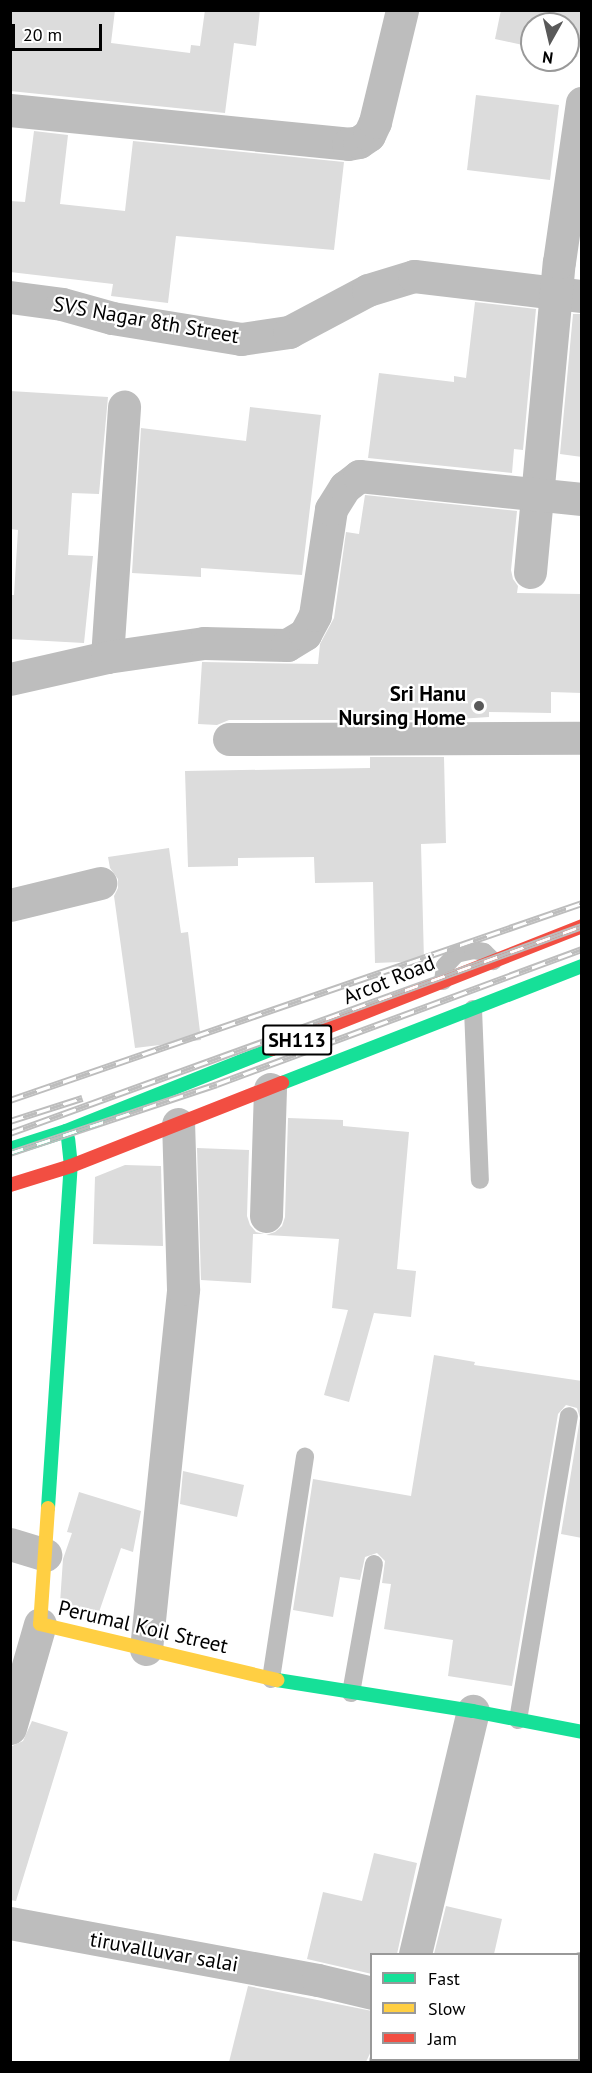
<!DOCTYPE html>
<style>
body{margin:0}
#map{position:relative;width:592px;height:2073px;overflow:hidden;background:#fff;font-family:"PT Sans",sans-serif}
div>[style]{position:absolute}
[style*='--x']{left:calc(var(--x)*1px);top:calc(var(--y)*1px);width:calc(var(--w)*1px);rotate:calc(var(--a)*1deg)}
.building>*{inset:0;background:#dcdcdc}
.lane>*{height:18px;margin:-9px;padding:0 9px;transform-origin:9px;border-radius:9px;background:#bdbdbd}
.street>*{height:33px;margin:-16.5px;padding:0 16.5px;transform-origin:16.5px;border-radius:16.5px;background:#bdbdbd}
.fast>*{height:14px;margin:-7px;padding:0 7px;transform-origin:7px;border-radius:7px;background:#16e098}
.slow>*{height:14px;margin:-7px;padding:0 7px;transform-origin:7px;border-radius:7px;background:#ffcf43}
.jam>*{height:14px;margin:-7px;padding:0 7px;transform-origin:7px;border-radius:7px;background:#f24e42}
.rail>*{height:7px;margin-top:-3.5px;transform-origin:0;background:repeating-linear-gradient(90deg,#fff 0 14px,#bdbdbd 0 28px);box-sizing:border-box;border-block:2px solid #bdbdbd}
.dots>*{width:16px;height:16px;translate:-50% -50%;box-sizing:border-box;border:3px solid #fff;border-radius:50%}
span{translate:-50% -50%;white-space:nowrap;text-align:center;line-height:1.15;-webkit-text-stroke:4.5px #fff;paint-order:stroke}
.shield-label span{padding:2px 4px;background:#fff;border:2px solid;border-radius:4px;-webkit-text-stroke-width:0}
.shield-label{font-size:20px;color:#000;font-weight:700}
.street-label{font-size:21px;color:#000}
.poi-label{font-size:21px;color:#000;font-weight:700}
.right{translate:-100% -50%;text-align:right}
.frame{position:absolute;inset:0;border:12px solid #000;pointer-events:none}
.legend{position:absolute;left:370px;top:1953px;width:210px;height:108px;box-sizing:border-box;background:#fff;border:2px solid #999;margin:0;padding:8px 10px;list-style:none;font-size:18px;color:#000}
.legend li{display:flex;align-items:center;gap:12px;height:30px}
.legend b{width:30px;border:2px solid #999}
.north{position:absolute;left:520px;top:12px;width:60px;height:60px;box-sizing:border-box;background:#fff;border:2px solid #999;border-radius:50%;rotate:188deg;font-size:16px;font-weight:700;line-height:24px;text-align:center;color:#000}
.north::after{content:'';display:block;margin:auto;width:21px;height:27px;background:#595959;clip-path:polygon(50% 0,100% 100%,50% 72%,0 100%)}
.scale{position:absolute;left:12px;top:24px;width:90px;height:27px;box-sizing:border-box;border:3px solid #000;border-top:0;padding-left:8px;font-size:18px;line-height:21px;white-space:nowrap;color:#000;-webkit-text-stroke:4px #fff;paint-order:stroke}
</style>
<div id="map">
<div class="building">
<i style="clip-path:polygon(10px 10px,115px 10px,111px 43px,190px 53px,191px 45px,200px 46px,205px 10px,260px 10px,256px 46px,234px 43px,225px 113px,10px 91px)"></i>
<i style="clip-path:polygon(501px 10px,582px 10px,582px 38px,577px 57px,568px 55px,568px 24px,532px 24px,532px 47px,495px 39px)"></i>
<i style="clip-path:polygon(476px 95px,559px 105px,550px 180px,467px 170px)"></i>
<i style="clip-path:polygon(34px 131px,68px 135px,60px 204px,125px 211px,133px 141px,344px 162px,334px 250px,176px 236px,168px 303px,111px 296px,113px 284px,10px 272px,10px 201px,25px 202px)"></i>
<i style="clip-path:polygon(475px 302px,536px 309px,523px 450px,514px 449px,512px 473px,368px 458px,379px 373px,454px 382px,454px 376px,466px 378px)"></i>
<i style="clip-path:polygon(573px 314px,582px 314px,582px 457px,560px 454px)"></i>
<i style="clip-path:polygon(10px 391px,108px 397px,99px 494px,72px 493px,68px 555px,93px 556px,84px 643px,10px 639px,10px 595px,14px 595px,18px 530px,10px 529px)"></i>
<i style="clip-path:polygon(250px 407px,321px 415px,302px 575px,201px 568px,201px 577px,132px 573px,141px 428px,246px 441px)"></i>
<i style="clip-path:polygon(365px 495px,517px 511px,511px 570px,513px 579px,518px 586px,517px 593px,582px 594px,582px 693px,551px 692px,551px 713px,489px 712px,489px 717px,443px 720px,229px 720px,217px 725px,198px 724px,202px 662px,318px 664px,320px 644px,334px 618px,346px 532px,359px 534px)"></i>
<i style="clip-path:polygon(370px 757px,444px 757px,446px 843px,421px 844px,424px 961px,375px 963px,373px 882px,315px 883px,314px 857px,238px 858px,238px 866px,188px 867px,185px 771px,370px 768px)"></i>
<i style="clip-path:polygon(169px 848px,181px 933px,188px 932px,201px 1040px,135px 1048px,114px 896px,118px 888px,118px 879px,110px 868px,108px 857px)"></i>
<i style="clip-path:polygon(288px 1118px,343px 1120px,343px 1126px,409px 1132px,397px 1269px,416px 1271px,411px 1317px,374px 1313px,349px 1402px,324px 1395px,348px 1310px,332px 1308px,339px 1239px,266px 1235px,275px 1232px,282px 1226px,285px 1217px)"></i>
<i style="clip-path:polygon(197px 1148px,249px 1150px,247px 1216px,250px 1225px,256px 1232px,264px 1234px,253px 1234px,251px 1283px,201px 1280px)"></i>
<i style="clip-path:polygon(125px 1165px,161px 1166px,163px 1246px,93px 1244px,95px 1177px)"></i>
<i style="clip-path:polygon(434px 1355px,475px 1362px,474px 1365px,582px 1381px,582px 1538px,561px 1534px,580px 1418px,577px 1408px,566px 1405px,558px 1414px,512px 1686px,448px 1676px,453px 1640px,384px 1629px,391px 1584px,382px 1583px,385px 1561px,377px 1553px,365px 1557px,360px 1580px,340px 1577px,333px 1617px,293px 1610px,313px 1479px,411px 1496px)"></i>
<i style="clip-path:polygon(183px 1471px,244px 1485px,237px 1517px,180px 1504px)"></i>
<i style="clip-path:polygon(79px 1492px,141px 1511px,133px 1552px,121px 1548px,98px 1615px,60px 1603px,63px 1559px,72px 1533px,67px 1532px)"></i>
<i style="clip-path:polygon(32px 1721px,68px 1732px,16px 1901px,10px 1900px,10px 1747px,23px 1741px)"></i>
<i style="clip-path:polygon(374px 1853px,417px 1863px,397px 1954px,372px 1954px,372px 1974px,307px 1959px,323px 1892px,362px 1901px)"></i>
<i style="clip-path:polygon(446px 1906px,502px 1919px,494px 1954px,434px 1954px)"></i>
<i style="clip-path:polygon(248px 1986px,372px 2011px,372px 2049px,366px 2062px,229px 2062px)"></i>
</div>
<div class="lane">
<i style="--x:443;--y:981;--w:15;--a:-82"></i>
<i style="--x:445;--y:966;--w:16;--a:-47"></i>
<i style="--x:456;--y:954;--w:17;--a:-13"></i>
<i style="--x:473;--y:950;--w:11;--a:10"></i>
<i style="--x:484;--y:952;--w:13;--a:45"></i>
<i style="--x:473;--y:1009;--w:171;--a:87.7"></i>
<i style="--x:271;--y:1679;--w:225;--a:-81.3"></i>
<i style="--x:351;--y:1693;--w:131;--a:-79.9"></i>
<i style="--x:518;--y:1720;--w:308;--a:-80.5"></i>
</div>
<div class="street">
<i style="--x:10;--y:110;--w:340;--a:5.7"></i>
<i style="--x:348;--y:144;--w:11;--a:-10"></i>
<i style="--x:359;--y:142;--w:12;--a:-35"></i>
<i style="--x:369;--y:135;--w:14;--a:-65"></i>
<i style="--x:375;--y:122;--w:115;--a:-76.4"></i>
<i style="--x:10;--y:297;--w:52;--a:7.7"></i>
<i style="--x:62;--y:304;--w:52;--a:15.6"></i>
<i style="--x:112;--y:318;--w:131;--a:9.2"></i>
<i style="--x:241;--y:339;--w:49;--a:-8.3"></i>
<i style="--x:289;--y:332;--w:89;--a:-28"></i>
<i style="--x:368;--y:290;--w:48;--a:-16.9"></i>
<i style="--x:414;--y:276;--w:169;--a:6.8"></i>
<i style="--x:530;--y:572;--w:311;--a:-84.7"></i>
<i style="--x:559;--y:262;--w:161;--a:-81.8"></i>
<i style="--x:107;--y:657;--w:251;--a:-86.1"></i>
<i style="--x:10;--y:679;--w:99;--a:-12.8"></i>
<i style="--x:107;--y:657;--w:98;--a:-8.2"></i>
<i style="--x:204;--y:643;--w:83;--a:1.4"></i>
<i style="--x:287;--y:645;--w:21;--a:-31"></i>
<i style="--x:305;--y:634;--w:21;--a:-62"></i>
<i style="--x:315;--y:615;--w:107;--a:-81.4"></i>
<i style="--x:331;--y:509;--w:26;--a:-58"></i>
<i style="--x:345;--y:487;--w:18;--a:-38"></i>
<i style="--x:359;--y:476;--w:224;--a:5.9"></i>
<i style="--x:229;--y:739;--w:353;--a:-0.2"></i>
<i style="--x:10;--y:905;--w:93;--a:-13.7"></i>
<i style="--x:266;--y:1216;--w:127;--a:-88.2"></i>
<i style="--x:10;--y:1544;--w:37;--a:17"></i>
<i style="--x:146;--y:1649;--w:362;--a:-84.1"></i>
<i style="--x:183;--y:1289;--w:165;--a:-91.7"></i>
<i style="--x:10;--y:1728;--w:108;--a:-73.9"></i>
<i style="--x:10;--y:1923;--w:313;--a:10.5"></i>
<i style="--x:318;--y:1980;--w:56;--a:13.5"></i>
<i style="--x:415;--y:1954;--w:250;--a:-76.6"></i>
<i style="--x:578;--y:1981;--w:14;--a:-73"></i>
<i style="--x:385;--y:2062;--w:2;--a:-63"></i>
<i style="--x:560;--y:2062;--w:2;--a:-90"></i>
</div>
<div class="fast">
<i style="--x:282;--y:1083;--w:322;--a:-21.3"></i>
<i style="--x:10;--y:1149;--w:59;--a:-17.8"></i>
<i style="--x:66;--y:1131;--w:222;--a:-21.7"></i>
<i style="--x:48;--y:1508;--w:343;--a:-86.2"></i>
<i style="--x:71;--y:1166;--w:27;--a:-96"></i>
<i style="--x:277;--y:1680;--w:198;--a:9"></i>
<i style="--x:473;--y:1711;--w:111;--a:10.9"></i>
</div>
<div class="slow">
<i style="--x:48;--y:1508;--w:116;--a:93.9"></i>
<i style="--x:40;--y:1624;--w:244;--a:13.3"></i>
</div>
<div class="jam">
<i style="--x:272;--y:1049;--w:334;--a:-21.6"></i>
<i style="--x:10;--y:1185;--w:64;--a:-17.3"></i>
<i style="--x:71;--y:1166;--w:227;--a:-21.5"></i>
</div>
<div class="rail">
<i style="--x:10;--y:1100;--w:605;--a:-19"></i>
<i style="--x:10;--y:1121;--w:76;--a:-17.7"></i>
<i style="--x:10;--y:1133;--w:608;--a:-19.89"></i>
<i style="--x:10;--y:1153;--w:218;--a:-18.4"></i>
<i style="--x:217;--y:1084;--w:389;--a:-20.3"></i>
</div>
<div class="dots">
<i style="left:479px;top:706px;background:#595959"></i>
</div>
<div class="shield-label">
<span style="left:297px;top:1040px">SH113</span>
</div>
<div class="street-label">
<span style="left:146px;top:320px;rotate:10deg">SVS Nagar 8th Street</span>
<span style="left:389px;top:980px;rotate:-22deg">Arcot Road</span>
<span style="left:143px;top:1627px;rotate:13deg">Perumal Koil Street</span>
<span style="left:164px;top:1952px;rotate:10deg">tiruvalluvar salai</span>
</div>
<div class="poi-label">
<span class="right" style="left:466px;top:706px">Sri Hanu<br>Nursing Home</span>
</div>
<div class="frame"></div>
<ul class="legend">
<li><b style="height:8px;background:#16e098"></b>Fast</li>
<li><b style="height:8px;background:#ffcf43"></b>Slow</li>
<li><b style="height:8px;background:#f24e42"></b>Jam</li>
</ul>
<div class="north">N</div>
<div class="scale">20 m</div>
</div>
